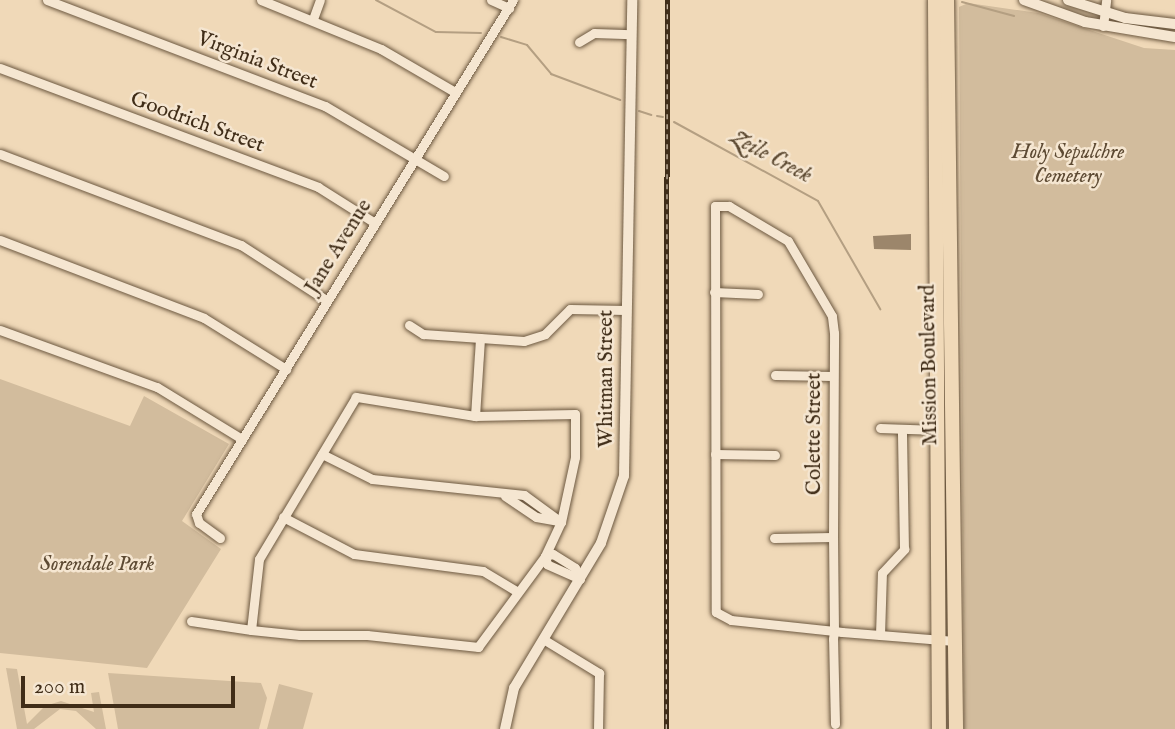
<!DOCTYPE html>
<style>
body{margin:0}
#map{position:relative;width:1175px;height:729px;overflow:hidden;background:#f0d9b8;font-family:"IM FELL English",serif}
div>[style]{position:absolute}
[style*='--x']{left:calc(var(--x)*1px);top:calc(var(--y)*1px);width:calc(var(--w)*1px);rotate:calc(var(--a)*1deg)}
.green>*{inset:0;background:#d2bc9d}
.stream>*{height:2px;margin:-1px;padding:0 1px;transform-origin:1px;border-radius:1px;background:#b49f82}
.building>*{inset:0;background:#9c866b}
.roads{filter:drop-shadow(0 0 2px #6c5840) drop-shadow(0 0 2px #6c5840)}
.minor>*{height:9px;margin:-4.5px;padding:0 4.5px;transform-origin:4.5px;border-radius:4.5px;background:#f5e6d1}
.tertiary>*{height:10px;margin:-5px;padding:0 5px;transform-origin:5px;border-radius:5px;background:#f5e6d1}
.primary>*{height:14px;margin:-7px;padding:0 7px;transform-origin:7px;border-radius:7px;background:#f0d9b8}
.rail>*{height:4.5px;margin-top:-2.25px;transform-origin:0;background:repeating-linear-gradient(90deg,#f5e6d1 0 5px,#402d18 0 10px);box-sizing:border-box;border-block:2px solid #402d18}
span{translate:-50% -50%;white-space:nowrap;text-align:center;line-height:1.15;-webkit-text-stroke:5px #f5e6d1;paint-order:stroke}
.street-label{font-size:21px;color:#402d18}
.park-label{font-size:21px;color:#5d4a33;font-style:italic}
.water-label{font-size:23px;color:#5d4a32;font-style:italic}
.scale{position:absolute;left:21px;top:676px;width:214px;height:32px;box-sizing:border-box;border:4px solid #402d18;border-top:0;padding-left:9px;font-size:21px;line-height:24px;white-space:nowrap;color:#402d18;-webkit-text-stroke:5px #f5e6d1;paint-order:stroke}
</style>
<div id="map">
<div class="green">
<i style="clip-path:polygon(968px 3px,1038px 13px,1144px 48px,1175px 50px,1175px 729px,964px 729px,959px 7px)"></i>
<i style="clip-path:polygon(0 379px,130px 426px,144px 396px,229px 444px,182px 521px,221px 549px,147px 668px,0 653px)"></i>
<i style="clip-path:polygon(6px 668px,17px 669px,27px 724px,45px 706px,61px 701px,94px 712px,91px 693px,99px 692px,106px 729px,96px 729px,76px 711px,60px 709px,34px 729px,17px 729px)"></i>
<i style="clip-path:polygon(108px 673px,261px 683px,267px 698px,259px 729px,118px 729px)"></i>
<i style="clip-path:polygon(279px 684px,313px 693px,303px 729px,267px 729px)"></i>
</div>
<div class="stream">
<i style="--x:376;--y:0;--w:68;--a:28.1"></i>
<i style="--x:436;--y:32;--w:45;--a:1.3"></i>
<i style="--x:962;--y:2;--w:54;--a:15.1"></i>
<i style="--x:501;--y:37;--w:27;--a:17"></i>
<i style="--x:527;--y:45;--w:38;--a:50"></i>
<i style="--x:551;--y:74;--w:74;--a:20.6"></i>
<i style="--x:639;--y:111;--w:13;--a:18"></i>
<i style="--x:657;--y:116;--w:6;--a:9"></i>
<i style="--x:674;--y:122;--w:164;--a:28.7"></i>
<i style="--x:818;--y:201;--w:125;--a:60.1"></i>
</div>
<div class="building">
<i style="clip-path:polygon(911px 234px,911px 250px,874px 249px,873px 236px)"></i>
</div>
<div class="roads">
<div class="minor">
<i style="--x:47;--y:0;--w:298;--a:20.9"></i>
<i style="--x:325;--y:106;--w:138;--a:30.5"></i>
<i style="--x:261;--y:0;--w:130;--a:22.2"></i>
<i style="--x:381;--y:49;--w:86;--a:30.2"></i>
<i style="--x:491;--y:0;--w:20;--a:24"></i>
<i style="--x:313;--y:19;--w:20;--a:-70"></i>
<i style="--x:1103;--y:26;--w:26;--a:-83"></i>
<i style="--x:579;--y:42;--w:17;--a:-31"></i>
<i style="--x:594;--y:33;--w:37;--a:2"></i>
<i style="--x:0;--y:68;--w:340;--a:20.5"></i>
<i style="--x:318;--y:187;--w:67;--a:32.3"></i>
<i style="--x:0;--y:154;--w:258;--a:20.7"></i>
<i style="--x:241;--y:245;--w:101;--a:32.9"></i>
<i style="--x:0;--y:240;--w:218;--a:20.9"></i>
<i style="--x:204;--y:318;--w:97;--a:31.9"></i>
<i style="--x:714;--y:292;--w:44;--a:2.6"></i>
<i style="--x:409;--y:325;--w:17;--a:33"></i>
<i style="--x:423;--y:334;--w:101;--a:4"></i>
<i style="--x:524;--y:341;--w:22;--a:-18"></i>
<i style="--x:545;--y:334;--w:35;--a:-45"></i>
<i style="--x:570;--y:309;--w:56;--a:1"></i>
<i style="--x:0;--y:330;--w:167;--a:20"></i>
<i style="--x:157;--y:387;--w:100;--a:31.5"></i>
<i style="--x:775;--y:375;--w:58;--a:1"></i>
<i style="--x:475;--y:416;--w:78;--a:-86.3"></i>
<i style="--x:880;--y:428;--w:58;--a:2"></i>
<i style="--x:322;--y:454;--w:56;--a:26.6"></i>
<i style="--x:372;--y:479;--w:153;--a:6"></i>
<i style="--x:524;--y:495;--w:46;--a:36.1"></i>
<i style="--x:715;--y:454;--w:60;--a:1"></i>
<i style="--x:505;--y:496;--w:37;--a:34"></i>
<i style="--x:536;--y:517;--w:23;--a:10"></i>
<i style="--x:283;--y:517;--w:80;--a:27.5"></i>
<i style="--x:354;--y:554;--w:130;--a:7.5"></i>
<i style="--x:483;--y:571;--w:39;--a:31"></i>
<i style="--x:220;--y:538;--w:26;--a:-144"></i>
<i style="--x:199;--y:523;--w:9;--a:-108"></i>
<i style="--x:196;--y:514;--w:604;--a:-58.34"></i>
<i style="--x:774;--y:538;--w:59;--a:-1"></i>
<i style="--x:553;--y:554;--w:26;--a:32"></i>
<i style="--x:575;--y:568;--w:12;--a:66"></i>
<i style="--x:580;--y:579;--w:36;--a:-156"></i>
<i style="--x:547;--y:564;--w:8;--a:-104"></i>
<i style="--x:545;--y:556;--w:8;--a:-14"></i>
<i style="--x:191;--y:621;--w:61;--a:8.5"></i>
<i style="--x:251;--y:630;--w:49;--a:5.8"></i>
<i style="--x:300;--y:635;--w:67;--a:0"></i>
<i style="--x:367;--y:635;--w:112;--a:6.2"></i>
<i style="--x:478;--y:647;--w:113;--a:-53.6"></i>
<i style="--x:545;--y:556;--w:38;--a:-65"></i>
<i style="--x:561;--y:522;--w:66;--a:-77.8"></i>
<i style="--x:575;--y:457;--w:43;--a:-90"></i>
<i style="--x:575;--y:414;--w:100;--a:178.9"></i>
<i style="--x:475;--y:416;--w:121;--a:-170.9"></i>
<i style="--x:356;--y:397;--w:189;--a:120.9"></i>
<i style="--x:259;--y:559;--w:71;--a:96.4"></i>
<i style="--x:880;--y:635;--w:62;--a:-88.2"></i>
<i style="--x:882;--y:573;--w:33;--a:-47"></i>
<i style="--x:904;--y:549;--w:119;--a:-91"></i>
<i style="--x:543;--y:639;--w:66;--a:31.3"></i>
<i style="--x:599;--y:673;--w:56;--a:91"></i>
<i style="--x:835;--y:724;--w:85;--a:-91.3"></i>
<i style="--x:833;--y:639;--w:8;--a:-83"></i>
<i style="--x:834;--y:631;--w:94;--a:-90.6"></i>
<i style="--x:833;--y:537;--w:204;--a:-89.7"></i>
<i style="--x:834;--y:333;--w:17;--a:-97"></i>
<i style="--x:832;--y:316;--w:87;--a:-120.4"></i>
<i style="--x:788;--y:241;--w:69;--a:-149.3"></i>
<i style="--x:729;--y:206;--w:14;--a:180"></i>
<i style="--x:715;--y:206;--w:406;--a:89.9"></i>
<i style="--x:716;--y:612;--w:17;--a:28"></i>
<i style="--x:731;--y:620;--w:104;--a:6.1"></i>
<i style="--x:834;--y:631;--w:8;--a:7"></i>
<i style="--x:842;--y:632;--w:113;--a:4.6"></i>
</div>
<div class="tertiary">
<i style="--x:1024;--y:0;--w:65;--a:19.8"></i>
<i style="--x:1085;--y:22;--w:91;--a:9.5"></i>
<i style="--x:1068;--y:0;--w:60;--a:17.5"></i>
<i style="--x:1125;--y:18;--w:50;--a:6.8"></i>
<i style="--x:505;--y:729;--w:42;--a:-77.6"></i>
<i style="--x:514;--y:688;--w:169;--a:-59"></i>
<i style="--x:601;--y:543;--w:71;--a:-71.1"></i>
<i style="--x:624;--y:476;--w:476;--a:-89"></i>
</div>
<div class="primary">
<i style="--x:935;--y:0;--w:729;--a:89.69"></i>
<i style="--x:947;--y:0;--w:729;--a:89.29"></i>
</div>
</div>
<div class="rail">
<i style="--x:666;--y:729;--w:729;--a:-89.92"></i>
</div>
<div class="street-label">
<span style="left:257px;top:61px;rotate:21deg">Virginia Street</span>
<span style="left:197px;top:123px;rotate:20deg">Goodrich Street</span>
<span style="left:339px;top:247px;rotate:-58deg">Jane Avenue</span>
<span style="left:930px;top:365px;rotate:-91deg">Mission Boulevard</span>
<span style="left:607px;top:379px;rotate:-90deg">Whitman Street</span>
<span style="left:815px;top:434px;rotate:-90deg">Colette Street</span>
</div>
<div class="park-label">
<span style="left:1068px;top:165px">Holy Sepulchre<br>Cemetery</span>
<span style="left:97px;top:565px">Sorendale Park</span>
</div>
<div class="water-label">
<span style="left:771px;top:157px;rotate:28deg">Zeile Creek</span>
</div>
<div class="scale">200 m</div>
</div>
